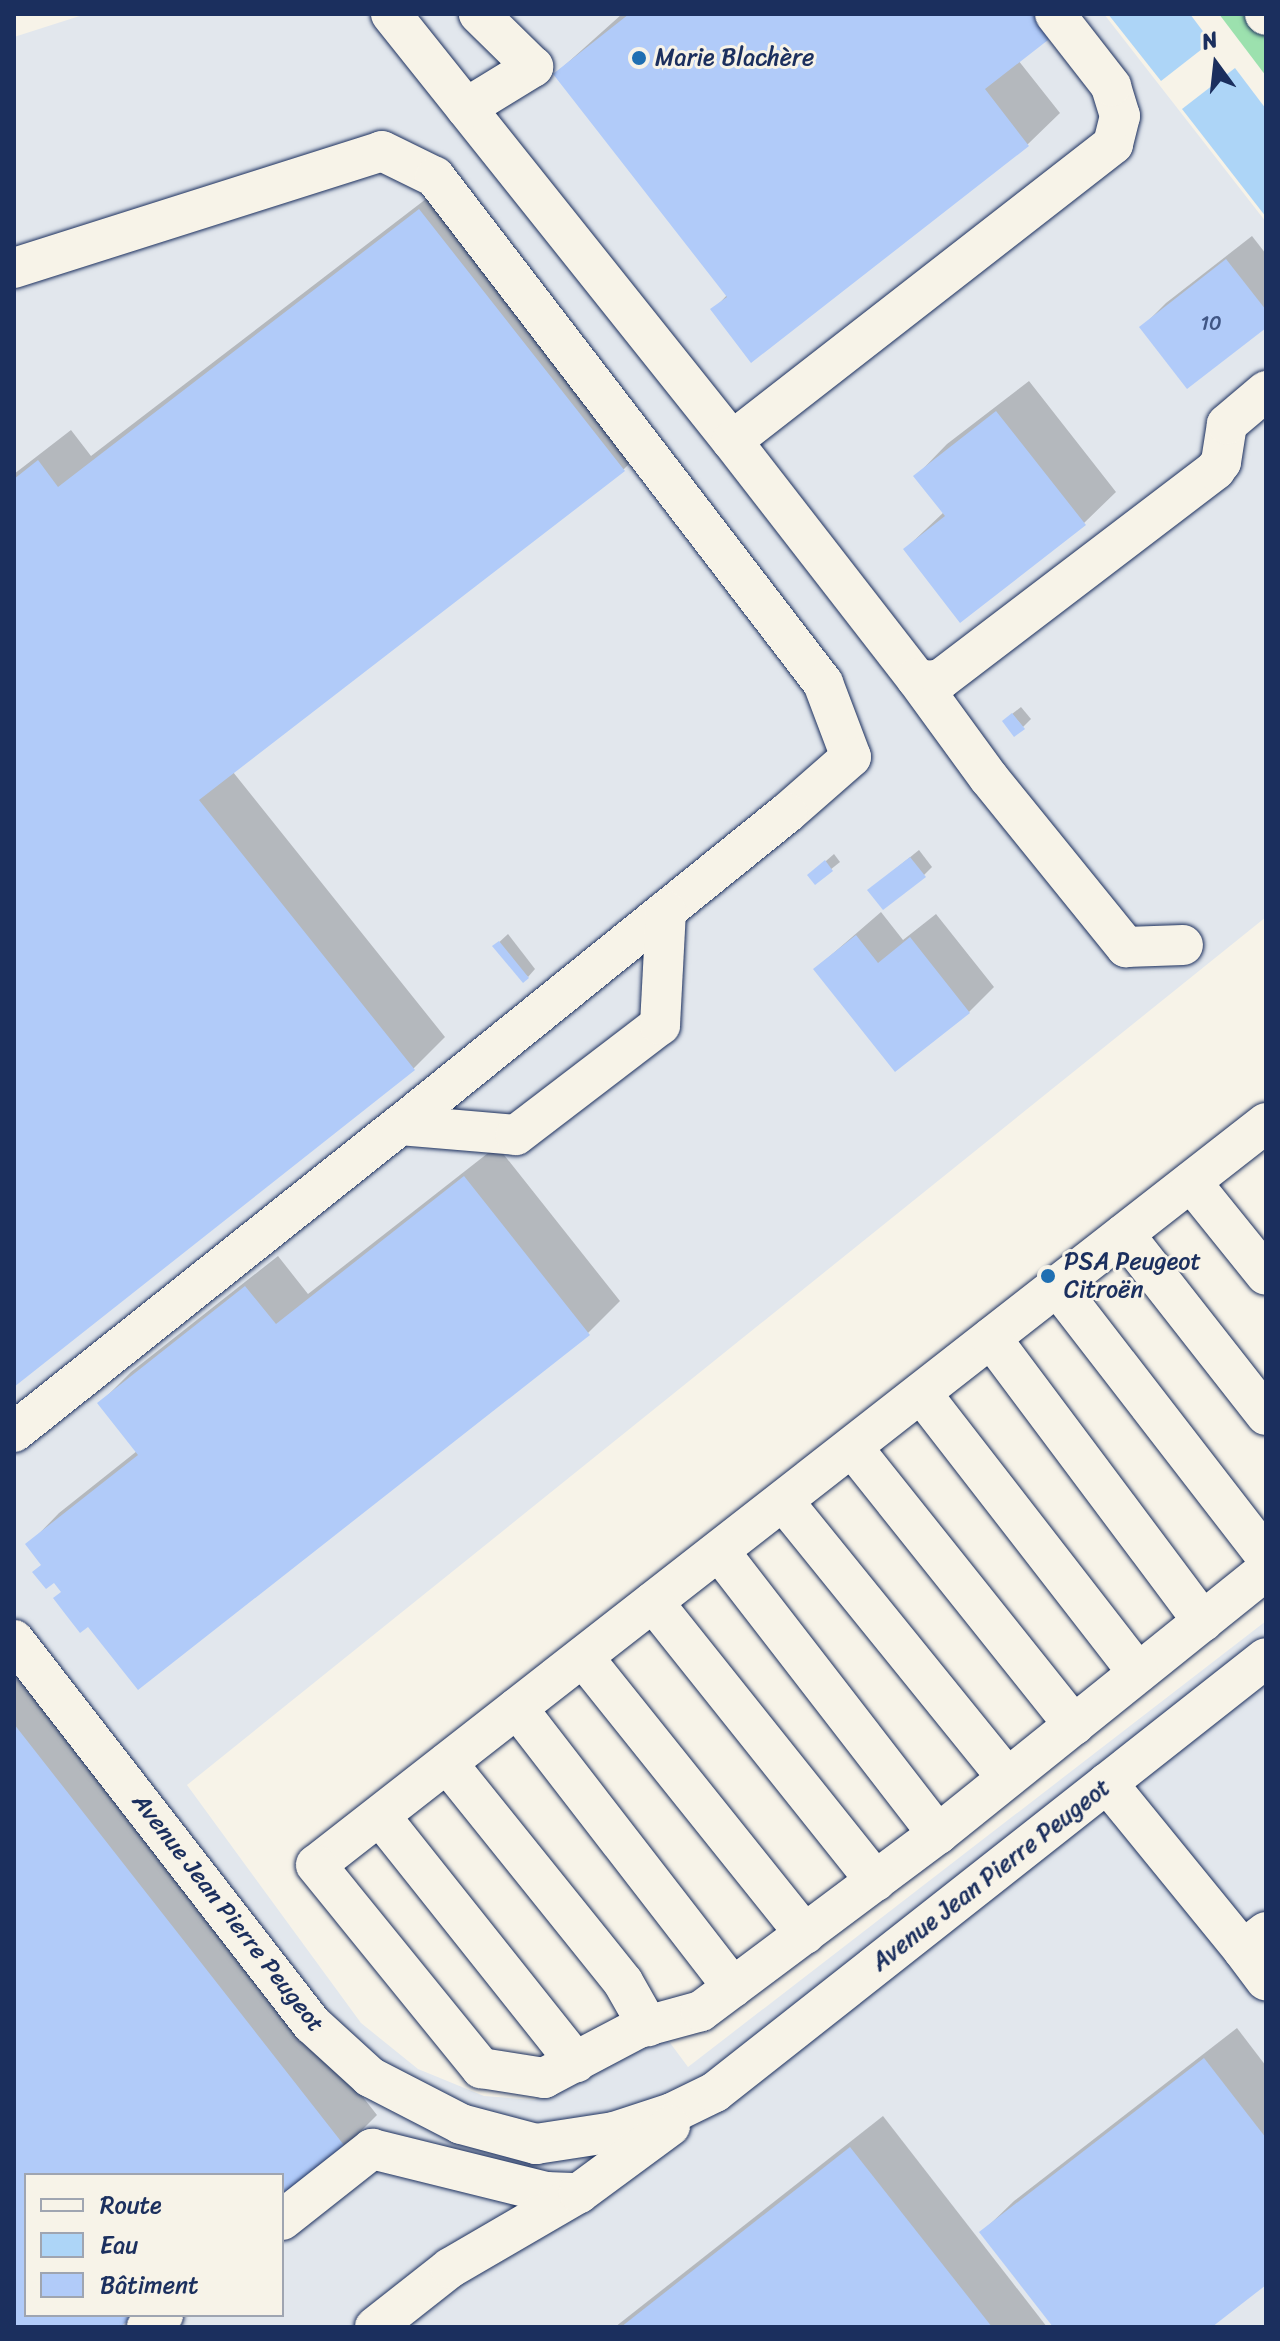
<!DOCTYPE html>
<meta charset="utf-8">
<style>
body{margin:0}
#map{position:relative;width:1280px;height:2341px;overflow:hidden;background:#f7f3e8;font-family:Sriracha,sans-serif}
div>[style]{position:absolute}
[style*='--x']{left:calc(var(--x)*1px);top:calc(var(--y)*1px);width:calc(var(--w)*1px);rotate:calc(var(--a)*1deg)}
.built>*{inset:0;background:#e2e7ed}
.green>*{inset:0;background:#9ce1ae}
.water>*{inset:0;background:#add5f7}
.shadow>*{inset:0;background:#0003}
.building>*{inset:0;background:#b1cbf9}
.roads{filter:drop-shadow(0 0 2px #1b2f5e) drop-shadow(0 0 2px #1b2f5e)}
.minor>*{height:40px;margin:-20px;padding:0 20px;transform-origin:20px;border-radius:20px;background:#f7f3e8}
.dots>*{width:22px;height:22px;translate:-50% -50%;box-sizing:border-box;border:4px solid #f7f3e8;border-radius:50%}
span{translate:-50% -50%;white-space:nowrap;text-align:center;line-height:1.15;-webkit-text-stroke:6px #f7f3e8;paint-order:stroke}
.number-label{font-size:20px;color:#405685}
.number-label span{-webkit-text-stroke-width:0}
.poi-label{font-size:24px;color:#1b2f5e}
.left{translate:0 -50%;text-align:left}
.street-label{font-size:24px;color:#1b2f5e}
.frame{position:absolute;inset:0;border:16px solid #1b2f5e;pointer-events:none}
.legend{position:absolute;left:24px;top:2173px;width:260px;height:144px;box-sizing:border-box;background:#f7f3e8;border:2px solid #9fa5b1;margin:0;padding:10px 14px;list-style:none;font-size:24px;color:#1b2f5e}
.legend li{display:flex;align-items:center;gap:16px;height:40px}
.legend b{width:40px;border:2px solid #9fa5b1}
.north{position:absolute;left:1176px;top:24px;width:80px;height:80px;-webkit-text-stroke:6px #f7f3e8;paint-order:stroke;rotate:345deg;font-size:22px;font-weight:700;line-height:32px;text-align:center;color:#1b2f5e}
.north::after{content:'';display:block;margin:auto;width:28px;height:36px;background:#1b2f5e;clip-path:polygon(50% 0,100% 100%,50% 72%,0 100%)}
</style>
<div id="map">
<div class="built">
<i style="clip-path:polygon(evenodd,86px 14px,1104px 14px,1266px 222px,1266px 917px,187px 1785px,361px 2023px,418px 2069px,484px 2096px,534px 2100px,662px 2032px,688px 2067px,1266px 1621px,1266px 2327px,14px 2327px,14px 37px,86px 14px,26px 2175px,282px 2175px,282px 2315px,26px 2315px,26px 2175px)"></i>
</div>
<div class="green">
<i style="clip-path:polygon(1219px 14px,1266px 14px,1266px 76px)"></i>
</div>
<div class="water">
<i style="clip-path:polygon(1108px 14px,1190px 14px,1211px 42px,1161px 81px)"></i>
<i style="clip-path:polygon(1235px 68px,1266px 109px,1266px 217px,1182px 109px)"></i>
</div>
<div class="shadow">
<i style="clip-path:polygon(622px 14px,1073px 14px,1018px 60px,1060px 113px,1028px 144px,752px 360px,713px 310px,728px 294px,555px 74px)"></i>
<i style="clip-path:polygon(452px 179px,655px 438px,624px 469px,233px 772px,445px 1037px,414px 1068px,14px 1385px,14px 474px,71px 430px,91px 456px)"></i>
<i style="clip-path:polygon(1252px 236px,1266px 254px,1266px 325px,1141px 328px,1166px 303px)"></i>
<i style="clip-path:polygon(1029px 381px,1116px 492px,1084px 523px,905px 549px,944px 512px,916px 476px,947px 444px)"></i>
<i style="clip-path:polygon(1021px 707px,1031px 719px,1023px 727px,1012px 714px)"></i>
<i style="clip-path:polygon(919px 850px,932px 867px,924px 875px,878px 883px)"></i>
<i style="clip-path:polygon(834px 854px,840px 862px,815px 882px,818px 868px)"></i>
<i style="clip-path:polygon(881px 912px,903px 940px,936px 914px,994px 987px,969px 1012px,895px 1070px,815px 969px)"></i>
<i style="clip-path:polygon(508px 934px,535px 969px,528px 977px,495px 946px)"></i>
<i style="clip-path:polygon(497px 1146px,620px 1301px,588px 1333px,63px 1591px,28px 1545px,59px 1513px,137px 1451px,100px 1403px,131px 1372px,278px 1256px,308px 1294px)"></i>
<i style="clip-path:polygon(14px 1654px,377px 2115px,345px 2147px,282px 2175px,26px 2175px,26px 2315px,132px 2315px,117px 2327px,14px 2327px)"></i>
<i style="clip-path:polygon(1237px 2028px,1266px 2066px,1266px 2283px,1209px 2327px,1056px 2327px,982px 2232px,1014px 2201px)"></i>
<i style="clip-path:polygon(883px 2116px,1047px 2327px,615px 2327px)"></i>
</div>
<div class="building">
<i style="clip-path:polygon(629px 14px,1043px 14px,1057px 33px,985px 89px,1029px 146px,751px 363px,710px 309px,727px 297px,553px 74px)"></i>
<i style="clip-path:polygon(419px 209px,625px 471px,199px 800px,415px 1070px,14px 1387px,14px 479px,38px 460px,58px 487px)"></i>
<i style="clip-path:polygon(1226px 259px,1266px 310px,1266px 328px,1187px 389px,1139px 327px)"></i>
<i style="clip-path:polygon(996px 411px,1086px 525px,960px 623px,903px 549px,945px 516px,913px 476px)"></i>
<i style="clip-path:polygon(1012px 713px,1025px 729px,1014px 737px,1002px 721px)"></i>
<i style="clip-path:polygon(910px 857px,926px 877px,883px 910px,867px 890px)"></i>
<i style="clip-path:polygon(825px 860px,833px 871px,815px 885px,807px 875px)"></i>
<i style="clip-path:polygon(856px 935px,878px 963px,910px 937px,970px 1013px,895px 1072px,813px 969px)"></i>
<i style="clip-path:polygon(499px 941px,529px 978px,523px 983px,492px 946px)"></i>
<i style="clip-path:polygon(464px 1176px,590px 1335px,138px 1690px,88px 1627px,80px 1633px,66px 1615px,53px 1598px,61px 1592px,54px 1583px,46px 1589px,32px 1572px,41px 1565px,25px 1544px,138px 1455px,97px 1403px,245px 1286px,276px 1324px)"></i>
<i style="clip-path:polygon(14px 1724px,347px 2149px,282px 2199px,282px 2175px,26px 2175px,26px 2315px,135px 2315px,120px 2327px,14px 2327px)"></i>
<i style="clip-path:polygon(1204px 2058px,1266px 2138px,1266px 2285px,1212px 2327px,1053px 2327px,979px 2232px)"></i>
<i style="clip-path:polygon(850px 2147px,992px 2327px,621px 2327px)"></i>
</div>
<div class="roads">
<div class="minor">
<i style="--x:391;--y:14;--w:546;--a:51.39"></i>
<i style="--x:732;--y:441;--w:300;--a:52.2"></i>
<i style="--x:916;--y:678;--w:124;--a:53.9"></i>
<i style="--x:989;--y:778;--w:218;--a:51"></i>
<i style="--x:1126;--y:947;--w:57;--a:-2"></i>
<i style="--x:1265;--y:14;--w:1;--a:45"></i>
<i style="--x:466;--y:108;--w:79;--a:-31.5"></i>
<i style="--x:533;--y:67;--w:76;--a:-135.5"></i>
<i style="--x:14;--y:268;--w:386;--a:-17.6"></i>
<i style="--x:382;--y:151;--w:59;--a:26.1"></i>
<i style="--x:435;--y:177;--w:638;--a:52.52"></i>
<i style="--x:823;--y:683;--w:79;--a:69.3"></i>
<i style="--x:851;--y:757;--w:85;--a:138.8"></i>
<i style="--x:787;--y:813;--w:497;--a:141.1"></i>
<i style="--x:400;--y:1125;--w:493;--a:141.5"></i>
<i style="--x:732;--y:441;--w:483;--a:-37.9"></i>
<i style="--x:1113;--y:144;--w:29;--a:-76"></i>
<i style="--x:1120;--y:116;--w:31;--a:-107"></i>
<i style="--x:1111;--y:86;--w:91;--a:-127.9"></i>
<i style="--x:916;--y:678;--w:12;--a:14"></i>
<i style="--x:928;--y:681;--w:13;--a:-9"></i>
<i style="--x:941;--y:679;--w:345;--a:-37.3"></i>
<i style="--x:1215;--y:470;--w:10;--a:-53"></i>
<i style="--x:1221;--y:462;--w:38;--a:-81"></i>
<i style="--x:1227;--y:424;--w:51;--a:-40.2"></i>
<i style="--x:1266;--y:1123;--w:1205;--a:142.01"></i>
<i style="--x:316;--y:1865;--w:262;--a:50.9"></i>
<i style="--x:481;--y:2068;--w:64;--a:9"></i>
<i style="--x:544;--y:2078;--w:107;--a:-27.8"></i>
<i style="--x:639;--y:2028;--w:64;--a:-15.3"></i>
<i style="--x:701;--y:2011;--w:296;--a:-36.8"></i>
<i style="--x:938;--y:1834;--w:421;--a:-38.8"></i>
<i style="--x:400;--y:1125;--w:116;--a:4.9"></i>
<i style="--x:516;--y:1135;--w:181;--a:-37.4"></i>
<i style="--x:660;--y:1025;--w:114;--a:-87"></i>
<i style="--x:1191;--y:1182;--w:119;--a:51.1"></i>
<i style="--x:1124;--y:1234;--w:230;--a:51.9"></i>
<i style="--x:1057;--y:1286;--w:341;--a:52.3"></i>
<i style="--x:991;--y:1338;--w:354;--a:53.2"></i>
<i style="--x:921;--y:1393;--w:354;--a:52.2"></i>
<i style="--x:852;--y:1447;--w:356;--a:51.4"></i>
<i style="--x:783;--y:1501;--w:356;--a:51"></i>
<i style="--x:719;--y:1551;--w:358;--a:52.3"></i>
<i style="--x:653;--y:1602;--w:357;--a:51.4"></i>
<i style="--x:14;--y:1640;--w:486;--a:52.2"></i>
<i style="--x:312;--y:2024;--w:79;--a:42.4"></i>
<i style="--x:370;--y:2077;--w:102;--a:27.3"></i>
<i style="--x:461;--y:2124;--w:78;--a:14.9"></i>
<i style="--x:536;--y:2144;--w:79;--a:-8.7"></i>
<i style="--x:614;--y:2132;--w:61;--a:-18.1"></i>
<i style="--x:672;--y:2113;--w:48;--a:-26"></i>
<i style="--x:715;--y:2092;--w:701;--a:-38.23"></i>
<i style="--x:583;--y:1657;--w:355;--a:51.3"></i>
<i style="--x:517;--y:1708;--w:353;--a:52.3"></i>
<i style="--x:447;--y:1763;--w:281;--a:51.2"></i>
<i style="--x:623;--y:1982;--w:51;--a:60.4"></i>
<i style="--x:1107;--y:1783;--w:215;--a:50.8"></i>
<i style="--x:380;--y:1816;--w:315;--a:51.5"></i>
<i style="--x:1266;--y:1932;--w:29;--a:142"></i>
<i style="--x:1243;--y:1950;--w:38;--a:53"></i>
<i style="--x:282;--y:2220;--w:115;--a:-38.3"></i>
<i style="--x:372;--y:2149;--w:179;--a:13.9"></i>
<i style="--x:546;--y:2192;--w:33;--a:2"></i>
<i style="--x:147;--y:2327;--w:20;--a:-37"></i>
<i style="--x:375;--y:2327;--w:95;--a:-38.2"></i>
<i style="--x:450;--y:2268;--w:149;--a:-30.2"></i>
<i style="--x:579;--y:2193;--w:113;--a:-36.4"></i>
</div>
</div>
<div class="dots">
<i style="left:639px;top:58px;background:#1f6fb2"></i>
<i style="left:1048px;top:1276px;background:#1f6fb2"></i>
</div>
<div class="number-label">
<span style="left:1211px;top:323px">10</span>
</div>
<div class="poi-label">
<span class="left" style="left:655px;top:58px">Marie Blachère</span>
<span class="left" style="left:1064px;top:1276px">PSA Peugeot<br>Citroën</span>
</div>
<div class="street-label">
<span style="left:991px;top:1875px;rotate:-38deg">Avenue Jean Pierre Peugeot</span>
<span style="left:228px;top:1913px;rotate:52deg">Avenue Jean Pierre Peugeot</span>
</div>
<div class="frame"></div>
<ul class="legend">
<li><b style="height:10px;background:#f7f3e8"></b>Route</li>
<li><b style="height:22px;background:#add5f7"></b>Eau</li>
<li><b style="height:22px;background:#b1cbf9"></b>Bâtiment</li>
</ul>
<div class="north">N</div>
</div>
